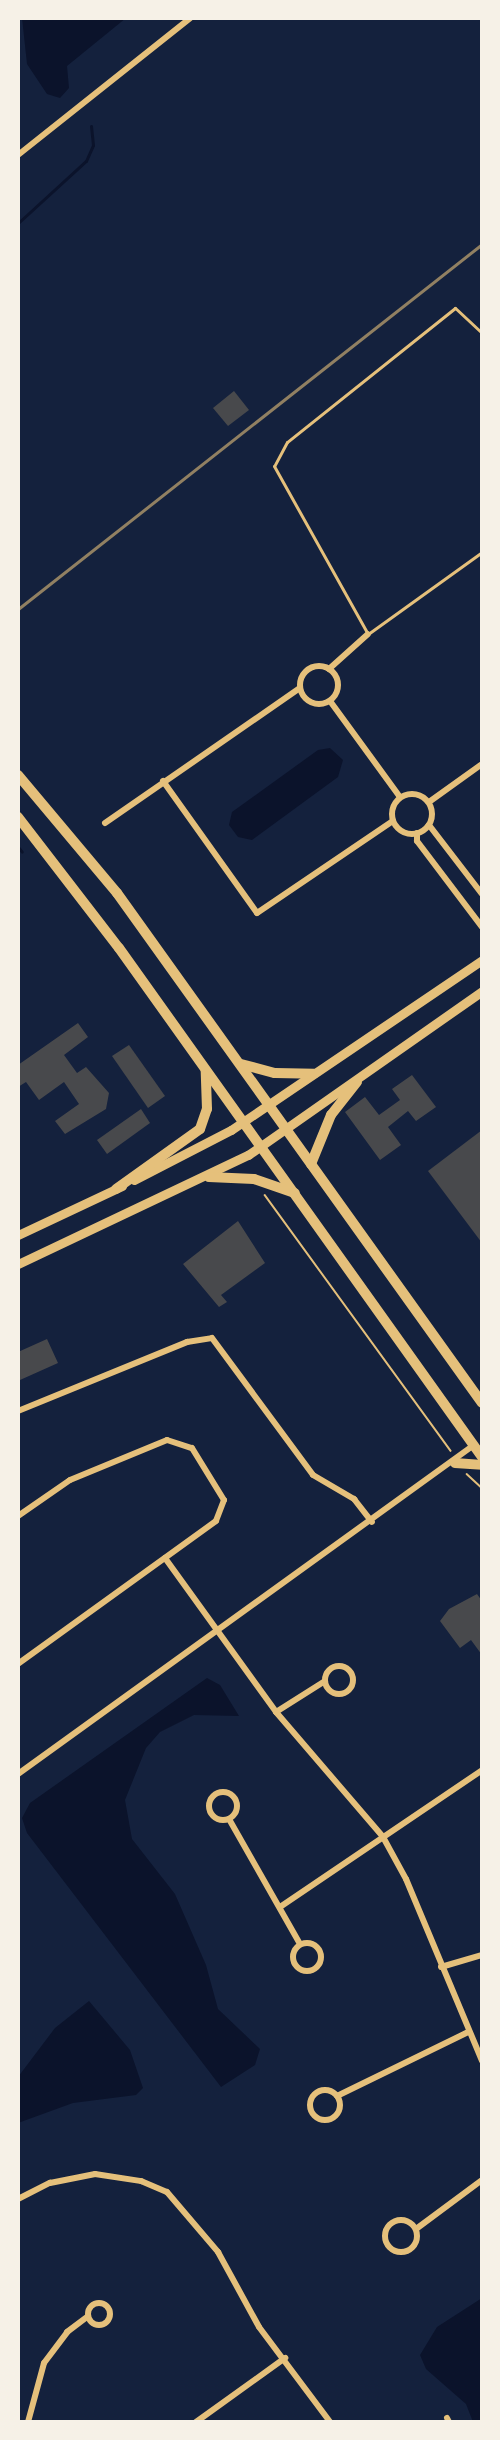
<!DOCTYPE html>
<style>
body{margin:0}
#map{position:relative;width:500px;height:2440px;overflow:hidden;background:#14213d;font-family:Overpass,sans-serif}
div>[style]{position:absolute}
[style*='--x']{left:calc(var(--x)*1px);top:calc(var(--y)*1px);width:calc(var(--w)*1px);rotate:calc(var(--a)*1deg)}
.water>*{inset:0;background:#0b132b}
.stream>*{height:3px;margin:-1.5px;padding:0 1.5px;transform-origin:1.5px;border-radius:1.5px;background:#0b132b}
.building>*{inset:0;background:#48494c}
.path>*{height:1.5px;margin:-0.75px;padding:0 0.75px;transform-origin:0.75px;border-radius:0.75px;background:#e5c07b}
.service>*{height:3px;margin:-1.5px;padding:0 1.5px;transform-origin:1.5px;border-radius:1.5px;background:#e5c07b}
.minor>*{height:6px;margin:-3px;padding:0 3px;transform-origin:3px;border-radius:3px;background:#e5c07b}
.minor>.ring{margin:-3px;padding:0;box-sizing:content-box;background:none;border:6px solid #e5c07b;border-radius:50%}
.secondary>*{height:9px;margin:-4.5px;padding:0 4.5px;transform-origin:4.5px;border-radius:4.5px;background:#e5c07b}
.primary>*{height:10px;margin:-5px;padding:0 5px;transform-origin:5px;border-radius:5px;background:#e5c07b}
.rail>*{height:3px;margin:-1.5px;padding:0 1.5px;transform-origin:1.5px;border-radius:1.5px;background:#918062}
span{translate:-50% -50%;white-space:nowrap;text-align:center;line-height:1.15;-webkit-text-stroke:4.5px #f6f1e7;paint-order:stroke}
.frame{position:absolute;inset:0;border:20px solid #f6f1e7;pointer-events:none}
</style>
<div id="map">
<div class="water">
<i style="clip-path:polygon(22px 18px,126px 18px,67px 66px,69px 88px,60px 98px,47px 94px,27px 64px)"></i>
<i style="clip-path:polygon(330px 748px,343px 760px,338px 777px,252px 840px,238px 837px,229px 825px,232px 812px,318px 750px)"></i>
<i style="clip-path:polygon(207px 1678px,220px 1685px,239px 1716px,194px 1715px,160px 1732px,146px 1748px,125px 1800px,132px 1839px,175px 1894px,206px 1965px,218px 2009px,260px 2049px,255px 2065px,221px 2087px,27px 1833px,22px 1818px,30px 1803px)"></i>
<i style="clip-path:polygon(89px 2001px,130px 2050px,143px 2088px,136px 2095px,73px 2103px,18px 2123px,18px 2077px,55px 2028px)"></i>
<i style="clip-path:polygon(482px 2298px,482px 2422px,473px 2422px,466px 2404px,426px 2369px,420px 2355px,437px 2327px)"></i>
</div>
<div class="stream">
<i style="--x:18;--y:223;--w:92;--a:-42.4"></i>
<i style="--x:86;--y:161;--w:17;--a:-66"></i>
<i style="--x:93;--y:145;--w:19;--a:-96"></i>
<i style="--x:18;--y:847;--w:6;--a:51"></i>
</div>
<div class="building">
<i style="clip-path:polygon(234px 391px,249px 410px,228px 426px,213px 408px)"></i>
<i style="clip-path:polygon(78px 1023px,88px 1037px,64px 1055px,77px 1073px,86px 1067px,109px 1093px,106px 1109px,65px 1134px,55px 1121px,79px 1104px,64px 1082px,39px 1100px,26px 1082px,18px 1087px,18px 1065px)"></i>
<i style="clip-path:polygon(129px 1045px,165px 1096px,148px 1108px,112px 1056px)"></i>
<i style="clip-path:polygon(412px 1075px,436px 1107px,416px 1121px,408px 1111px,388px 1127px,401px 1145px,380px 1160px,345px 1112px,365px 1097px,379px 1115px,400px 1100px,392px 1089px)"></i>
<i style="clip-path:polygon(141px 1109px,150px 1123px,107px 1154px,97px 1140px)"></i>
<i style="clip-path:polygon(482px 1130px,482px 1243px,428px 1171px)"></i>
<i style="clip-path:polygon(238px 1221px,265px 1263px,221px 1295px,227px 1302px,219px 1307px,183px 1264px)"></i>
<i style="clip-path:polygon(47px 1339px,58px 1363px,20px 1380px,18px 1387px,18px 1352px)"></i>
<i style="clip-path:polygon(477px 1594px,482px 1601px,482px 1655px,471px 1640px,460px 1648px,440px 1621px,449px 1609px)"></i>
</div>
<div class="path">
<i style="--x:265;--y:1195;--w:316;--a:54"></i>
<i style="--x:467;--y:1474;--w:21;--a:43"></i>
</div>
<div class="service">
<i style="--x:482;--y:333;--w:37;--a:-137"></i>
<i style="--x:455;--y:308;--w:215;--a:141.4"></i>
<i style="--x:287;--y:442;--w:27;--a:118"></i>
<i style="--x:274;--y:466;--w:193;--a:60.8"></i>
<i style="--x:368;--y:634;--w:140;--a:-35.7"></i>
</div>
<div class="minor">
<i style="--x:18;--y:155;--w:220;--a:-38.5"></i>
<i class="ring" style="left:300px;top:666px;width:32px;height:32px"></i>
<i style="--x:329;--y:669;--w:52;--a:-41.9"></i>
<i style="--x:330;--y:701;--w:119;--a:53.9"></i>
<i style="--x:163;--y:781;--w:162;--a:54.5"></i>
<i style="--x:257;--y:913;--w:164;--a:-34.1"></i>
<i class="ring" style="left:392px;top:794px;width:34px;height:34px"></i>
<i style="--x:429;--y:802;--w:65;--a:-35.6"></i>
<i style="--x:105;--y:823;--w:237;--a:-34.7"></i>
<i style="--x:429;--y:825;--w:87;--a:52.5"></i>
<i style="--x:417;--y:833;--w:8;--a:90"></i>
<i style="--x:417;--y:841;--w:108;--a:52.9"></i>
<i style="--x:18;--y:1411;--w:183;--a:-22.2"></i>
<i style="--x:187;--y:1342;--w:25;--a:-9"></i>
<i style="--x:212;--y:1338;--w:170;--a:53.6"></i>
<i style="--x:313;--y:1475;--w:48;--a:30.3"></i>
<i style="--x:354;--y:1499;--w:29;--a:52"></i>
<i style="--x:18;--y:1516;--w:63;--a:-34.7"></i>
<i style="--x:70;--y:1480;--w:105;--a:-22.4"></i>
<i style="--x:167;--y:1440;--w:26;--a:18"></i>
<i style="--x:192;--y:1448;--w:61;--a:58.4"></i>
<i style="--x:224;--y:1500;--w:22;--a:111"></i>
<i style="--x:216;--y:1521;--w:244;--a:144.2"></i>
<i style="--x:165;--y:1558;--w:190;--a:54.2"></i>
<i style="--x:276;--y:1712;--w:165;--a:49.4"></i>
<i style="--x:383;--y:1837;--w:48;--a:61.3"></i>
<i style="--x:406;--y:1879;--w:197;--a:67.3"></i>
<i class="ring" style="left:325px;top:1666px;width:22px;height:22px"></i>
<i style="--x:276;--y:1712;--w:58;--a:-32.3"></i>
<i style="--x:18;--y:1774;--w:562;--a:-35.81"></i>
<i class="ring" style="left:209px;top:1792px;width:22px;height:22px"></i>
<i style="--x:229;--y:1819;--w:144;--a:60.4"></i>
<i style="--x:280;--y:1907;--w:244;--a:-34.1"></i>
<i class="ring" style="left:293px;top:1943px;width:22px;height:22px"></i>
<i style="--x:441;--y:1967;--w:43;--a:-16.3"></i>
<i class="ring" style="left:310px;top:2090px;width:24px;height:24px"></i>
<i style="--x:337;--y:2096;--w:146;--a:-26"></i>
<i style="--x:18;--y:2199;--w:36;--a:-27"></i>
<i style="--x:50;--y:2183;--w:46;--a:-11.3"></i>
<i style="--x:95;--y:2174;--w:47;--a:8.7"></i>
<i style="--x:141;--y:2181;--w:28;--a:23"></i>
<i style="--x:167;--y:2192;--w:79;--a:49.6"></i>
<i style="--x:218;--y:2252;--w:85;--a:61.3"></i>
<i style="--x:259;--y:2327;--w:119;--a:53.2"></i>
<i class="ring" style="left:385px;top:2220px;width:26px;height:26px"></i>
<i style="--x:416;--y:2229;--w:82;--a:-36.6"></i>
<i class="ring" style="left:88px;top:2303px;width:16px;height:16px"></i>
<i style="--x:447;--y:2418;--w:4;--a:63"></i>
<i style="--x:28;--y:2422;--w:61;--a:-74.8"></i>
<i style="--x:44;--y:2363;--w:39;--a:-53"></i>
<i style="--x:67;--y:2332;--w:26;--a:-37"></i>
<i style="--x:196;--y:2422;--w:110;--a:-35.7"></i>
</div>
<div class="secondary">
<i style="--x:134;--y:1180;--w:109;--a:-27.3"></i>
<i style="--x:231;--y:1130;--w:303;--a:-34.1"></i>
<i style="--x:18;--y:1235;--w:115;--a:-25.2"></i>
<i style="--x:18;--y:1264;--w:255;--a:-25.4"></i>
<i style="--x:248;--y:1155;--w:286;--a:-35"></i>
</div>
<div class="primary">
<i style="--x:18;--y:775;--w:154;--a:50"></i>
<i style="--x:117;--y:893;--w:627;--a:54.41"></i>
<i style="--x:18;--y:817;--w:165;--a:52.4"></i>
<i style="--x:119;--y:948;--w:625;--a:54.5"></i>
<i style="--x:241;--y:1064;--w:35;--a:15"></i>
<i style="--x:275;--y:1073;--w:39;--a:1"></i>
<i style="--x:311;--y:1164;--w:53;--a:-67.8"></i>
<i style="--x:331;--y:1115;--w:42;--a:-51.8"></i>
<i style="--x:209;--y:1177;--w:45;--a:2.5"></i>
<i style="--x:254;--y:1179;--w:43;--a:18.9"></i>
<i style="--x:116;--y:1189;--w:103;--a:-35.5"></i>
<i style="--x:200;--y:1129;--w:21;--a:-71"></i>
<i style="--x:207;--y:1109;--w:38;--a:-92"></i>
<i style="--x:455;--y:1463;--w:27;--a:4"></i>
</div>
<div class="rail">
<i style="--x:18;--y:609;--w:590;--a:-38.19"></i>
</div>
<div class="frame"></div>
</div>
